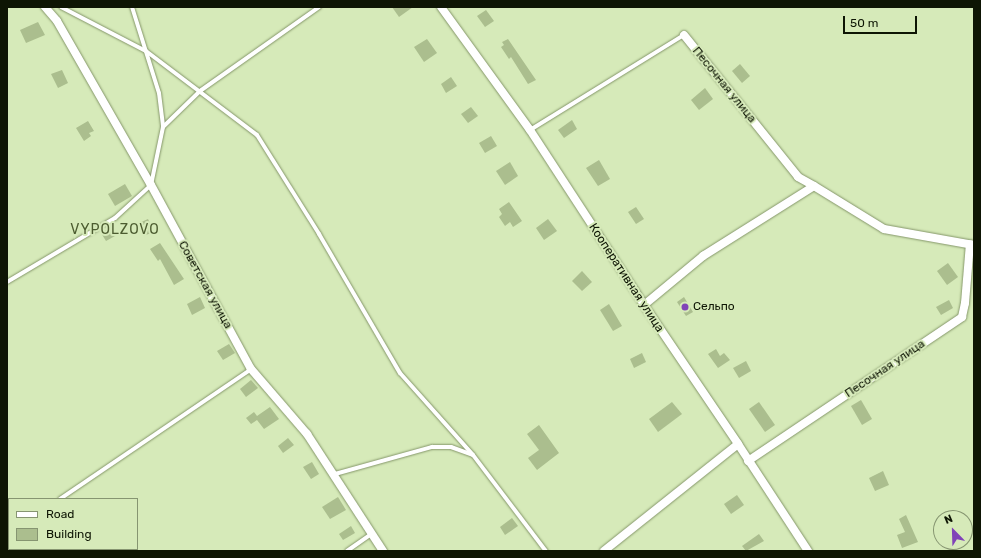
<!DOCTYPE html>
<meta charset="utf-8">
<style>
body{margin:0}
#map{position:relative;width:981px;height:558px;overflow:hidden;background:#d6eab9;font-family:Rubik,sans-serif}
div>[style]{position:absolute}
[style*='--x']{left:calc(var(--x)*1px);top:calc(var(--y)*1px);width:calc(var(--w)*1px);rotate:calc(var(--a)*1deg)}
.building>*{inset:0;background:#abbe8e}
.roads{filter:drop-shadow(0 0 1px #85976a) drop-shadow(0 0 1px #85976a)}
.service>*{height:4px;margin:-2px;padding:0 2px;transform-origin:2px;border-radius:2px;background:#fff}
.minor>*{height:8px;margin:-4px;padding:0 4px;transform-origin:4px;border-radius:4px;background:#fff}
.dots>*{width:11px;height:11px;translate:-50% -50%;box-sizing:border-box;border:2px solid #d6eab9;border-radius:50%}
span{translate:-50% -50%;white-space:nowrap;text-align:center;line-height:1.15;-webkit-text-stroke:4px #d6eab9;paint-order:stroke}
.street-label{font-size:12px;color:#0e1504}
.poi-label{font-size:12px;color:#0e1504}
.left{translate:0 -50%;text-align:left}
.quarter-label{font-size:14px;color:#4c5c30;letter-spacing:1px}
.frame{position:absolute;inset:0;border:8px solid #0e1504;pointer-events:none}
.legend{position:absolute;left:8px;top:498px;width:130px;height:52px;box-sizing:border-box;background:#d6eab9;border:1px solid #869571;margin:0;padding:5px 7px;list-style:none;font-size:12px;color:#0e1504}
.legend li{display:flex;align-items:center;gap:8px;height:20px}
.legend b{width:20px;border:1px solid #869571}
.north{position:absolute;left:933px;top:510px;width:40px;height:40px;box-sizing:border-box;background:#d6eab9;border:1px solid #869571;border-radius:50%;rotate:337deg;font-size:11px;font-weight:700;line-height:16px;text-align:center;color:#0e1504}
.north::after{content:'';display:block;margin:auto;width:14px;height:18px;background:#8143b8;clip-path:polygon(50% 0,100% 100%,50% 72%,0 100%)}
.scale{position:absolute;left:843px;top:16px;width:74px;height:18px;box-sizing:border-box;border:2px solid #0e1504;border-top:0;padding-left:5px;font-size:12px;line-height:14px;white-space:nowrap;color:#0e1504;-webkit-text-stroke:3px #d6eab9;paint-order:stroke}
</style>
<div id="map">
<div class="building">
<i style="clip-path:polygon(392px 7px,413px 7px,399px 17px)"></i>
<i style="clip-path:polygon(486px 10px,494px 21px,485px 27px,477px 16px)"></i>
<i style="clip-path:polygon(38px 22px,45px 35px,26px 43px,20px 30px)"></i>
<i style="clip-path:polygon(427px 39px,437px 53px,424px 62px,414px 47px)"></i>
<i style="clip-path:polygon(508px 39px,536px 80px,528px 84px,511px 57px,509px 59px,501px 47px,504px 45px,502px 42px)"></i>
<i style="clip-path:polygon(740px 64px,750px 76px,742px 83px,732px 71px)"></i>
<i style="clip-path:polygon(62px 70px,68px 83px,58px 88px,51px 74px)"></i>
<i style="clip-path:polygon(451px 77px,457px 86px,446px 93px,441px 84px)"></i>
<i style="clip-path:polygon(705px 88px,713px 99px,699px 110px,691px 100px)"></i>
<i style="clip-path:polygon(471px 107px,478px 116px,468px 123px,461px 114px)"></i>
<i style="clip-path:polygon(572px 120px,577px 129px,564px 138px,558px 130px)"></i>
<i style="clip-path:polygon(88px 121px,94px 131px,89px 133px,91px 136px,84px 141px,76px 128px)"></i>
<i style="clip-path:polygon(491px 136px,497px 146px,485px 153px,479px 143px)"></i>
<i style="clip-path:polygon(599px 160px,610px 179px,598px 186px,586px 168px)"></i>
<i style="clip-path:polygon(510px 162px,518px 176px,505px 185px,496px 171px)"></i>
<i style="clip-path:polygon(125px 184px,132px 196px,115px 206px,108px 194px)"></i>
<i style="clip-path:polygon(509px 202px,522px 221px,513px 227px,510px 222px,505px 226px,499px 217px,502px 214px,499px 209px)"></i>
<i style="clip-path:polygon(636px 207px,644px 219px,636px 224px,628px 212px)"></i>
<i style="clip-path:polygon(148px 219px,154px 232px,143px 236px,137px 224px)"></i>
<i style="clip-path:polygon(548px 219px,557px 231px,544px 240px,536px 228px)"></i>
<i style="clip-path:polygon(110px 228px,115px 236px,106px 241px,101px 233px)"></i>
<i style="clip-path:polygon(160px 243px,184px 279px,174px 285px,160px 259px,158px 261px,150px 249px)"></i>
<i style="clip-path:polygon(948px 263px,958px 277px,947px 285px,937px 271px)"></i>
<i style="clip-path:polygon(582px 271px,592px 282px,582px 291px,572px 281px)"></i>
<i style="clip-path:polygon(200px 297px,205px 308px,192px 315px,187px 304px)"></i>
<i style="clip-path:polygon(684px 297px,693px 312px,686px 316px,677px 302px)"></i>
<i style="clip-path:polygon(949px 300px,953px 308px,941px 315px,936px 307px)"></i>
<i style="clip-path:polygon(609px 304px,622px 326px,613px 331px,600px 310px)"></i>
<i style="clip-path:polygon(229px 344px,235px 353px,223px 360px,217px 351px)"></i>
<i style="clip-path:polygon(716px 349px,720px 356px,724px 353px,730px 360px,718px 368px,708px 354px)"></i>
<i style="clip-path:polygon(642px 353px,646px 362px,634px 368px,630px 359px)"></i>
<i style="clip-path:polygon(746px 361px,751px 371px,739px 378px,733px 368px)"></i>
<i style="clip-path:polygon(251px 380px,258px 388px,246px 397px,240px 389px)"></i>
<i style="clip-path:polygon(861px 400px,872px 419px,862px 425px,851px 406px)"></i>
<i style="clip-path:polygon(672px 402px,682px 414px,658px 432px,649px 419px)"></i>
<i style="clip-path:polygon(759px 402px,775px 425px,765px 432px,749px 409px)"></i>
<i style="clip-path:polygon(270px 407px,279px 419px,264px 429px,257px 420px,251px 424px,246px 418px,254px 412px,257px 416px)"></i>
<i style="clip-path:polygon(539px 425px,559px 453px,537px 470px,528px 458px,539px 450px,527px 434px)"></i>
<i style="clip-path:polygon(288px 438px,294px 445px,283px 453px,278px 446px)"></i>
<i style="clip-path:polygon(312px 462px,319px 474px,311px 479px,303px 467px)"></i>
<i style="clip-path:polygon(883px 471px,889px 485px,875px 491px,869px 478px)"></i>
<i style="clip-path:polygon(737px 495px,744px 505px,731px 514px,724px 504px)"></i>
<i style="clip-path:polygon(338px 497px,346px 510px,330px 519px,322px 507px)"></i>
<i style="clip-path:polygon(906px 515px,918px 542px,902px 548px,897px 535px,905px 532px,899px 519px)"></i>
<i style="clip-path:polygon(512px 518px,518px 526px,505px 535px,500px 527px)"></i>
<i style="clip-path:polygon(351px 526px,355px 533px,343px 540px,339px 534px)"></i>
<i style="clip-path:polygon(759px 534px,764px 541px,746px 551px,742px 546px)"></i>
</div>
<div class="roads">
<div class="service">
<i style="--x:61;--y:7;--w:96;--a:27.4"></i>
<i style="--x:146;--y:51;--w:139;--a:37.1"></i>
<i style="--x:257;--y:135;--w:117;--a:57.9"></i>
<i style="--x:319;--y:234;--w:161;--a:59.8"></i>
<i style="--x:400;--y:373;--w:110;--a:48.3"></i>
<i style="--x:132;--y:7;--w:90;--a:72.6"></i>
<i style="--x:159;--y:93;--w:34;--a:83"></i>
<i style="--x:530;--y:130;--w:181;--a:-31.7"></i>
<i style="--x:7;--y:282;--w:126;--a:-30.7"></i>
<i style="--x:115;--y:218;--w:49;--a:-42.5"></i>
<i style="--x:151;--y:185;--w:59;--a:-78.3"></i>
<i style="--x:163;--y:127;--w:52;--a:-44.2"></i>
<i style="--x:200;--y:91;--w:146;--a:-35.2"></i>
<i style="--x:335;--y:474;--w:101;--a:-15.6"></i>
<i style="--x:432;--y:447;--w:19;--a:0"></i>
<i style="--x:451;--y:447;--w:23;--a:20"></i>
<i style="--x:473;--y:455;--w:121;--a:52.8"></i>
<i style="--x:60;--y:499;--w:231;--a:-34.2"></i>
<i style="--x:7;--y:535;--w:2;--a:-27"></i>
<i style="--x:347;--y:551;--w:29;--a:-35"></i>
</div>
<div class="minor">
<i style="--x:45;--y:7;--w:18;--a:49"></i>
<i style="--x:57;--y:21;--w:189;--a:60.2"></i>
<i style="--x:151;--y:185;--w:209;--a:61.5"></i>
<i style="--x:251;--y:369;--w:86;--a:49.3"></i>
<i style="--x:307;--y:434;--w:140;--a:57"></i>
<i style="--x:441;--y:7;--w:152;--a:54.1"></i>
<i style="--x:530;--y:130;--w:209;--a:56.9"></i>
<i style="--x:644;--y:305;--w:168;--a:55.9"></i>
<i style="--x:738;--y:444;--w:128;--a:56.8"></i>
<i style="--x:684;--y:35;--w:182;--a:51.2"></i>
<i style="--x:798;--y:177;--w:18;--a:29"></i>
<i style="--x:644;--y:305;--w:77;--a:-39.7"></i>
<i style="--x:703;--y:256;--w:131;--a:-32.2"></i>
<i style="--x:814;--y:186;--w:82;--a:31.6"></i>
<i style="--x:884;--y:229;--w:91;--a:10.1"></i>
<i style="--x:748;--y:461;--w:258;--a:-33.9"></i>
<i style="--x:962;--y:317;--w:14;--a:-78"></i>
<i style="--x:965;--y:303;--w:59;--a:-85.2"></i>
<i style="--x:604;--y:551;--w:171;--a:-38.6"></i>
</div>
</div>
<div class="dots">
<i style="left:685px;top:307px;background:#8143b8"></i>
</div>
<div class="street-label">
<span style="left:724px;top:85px;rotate:51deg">Песочная улица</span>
<span style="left:626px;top:278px;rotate:57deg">Кооперативная улица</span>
<span style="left:205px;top:285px;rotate:61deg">Советская улица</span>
<span style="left:885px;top:369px;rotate:-34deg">Песочная улица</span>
</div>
<div class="poi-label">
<span class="left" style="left:693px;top:307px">Сельпо</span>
</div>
<div class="quarter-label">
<span style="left:115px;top:230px">VYPOLZOVO</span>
</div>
<div class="frame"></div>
<ul class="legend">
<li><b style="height:5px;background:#fff"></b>Road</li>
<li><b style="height:11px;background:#abbe8e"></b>Building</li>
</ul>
<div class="north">N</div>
<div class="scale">50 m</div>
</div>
